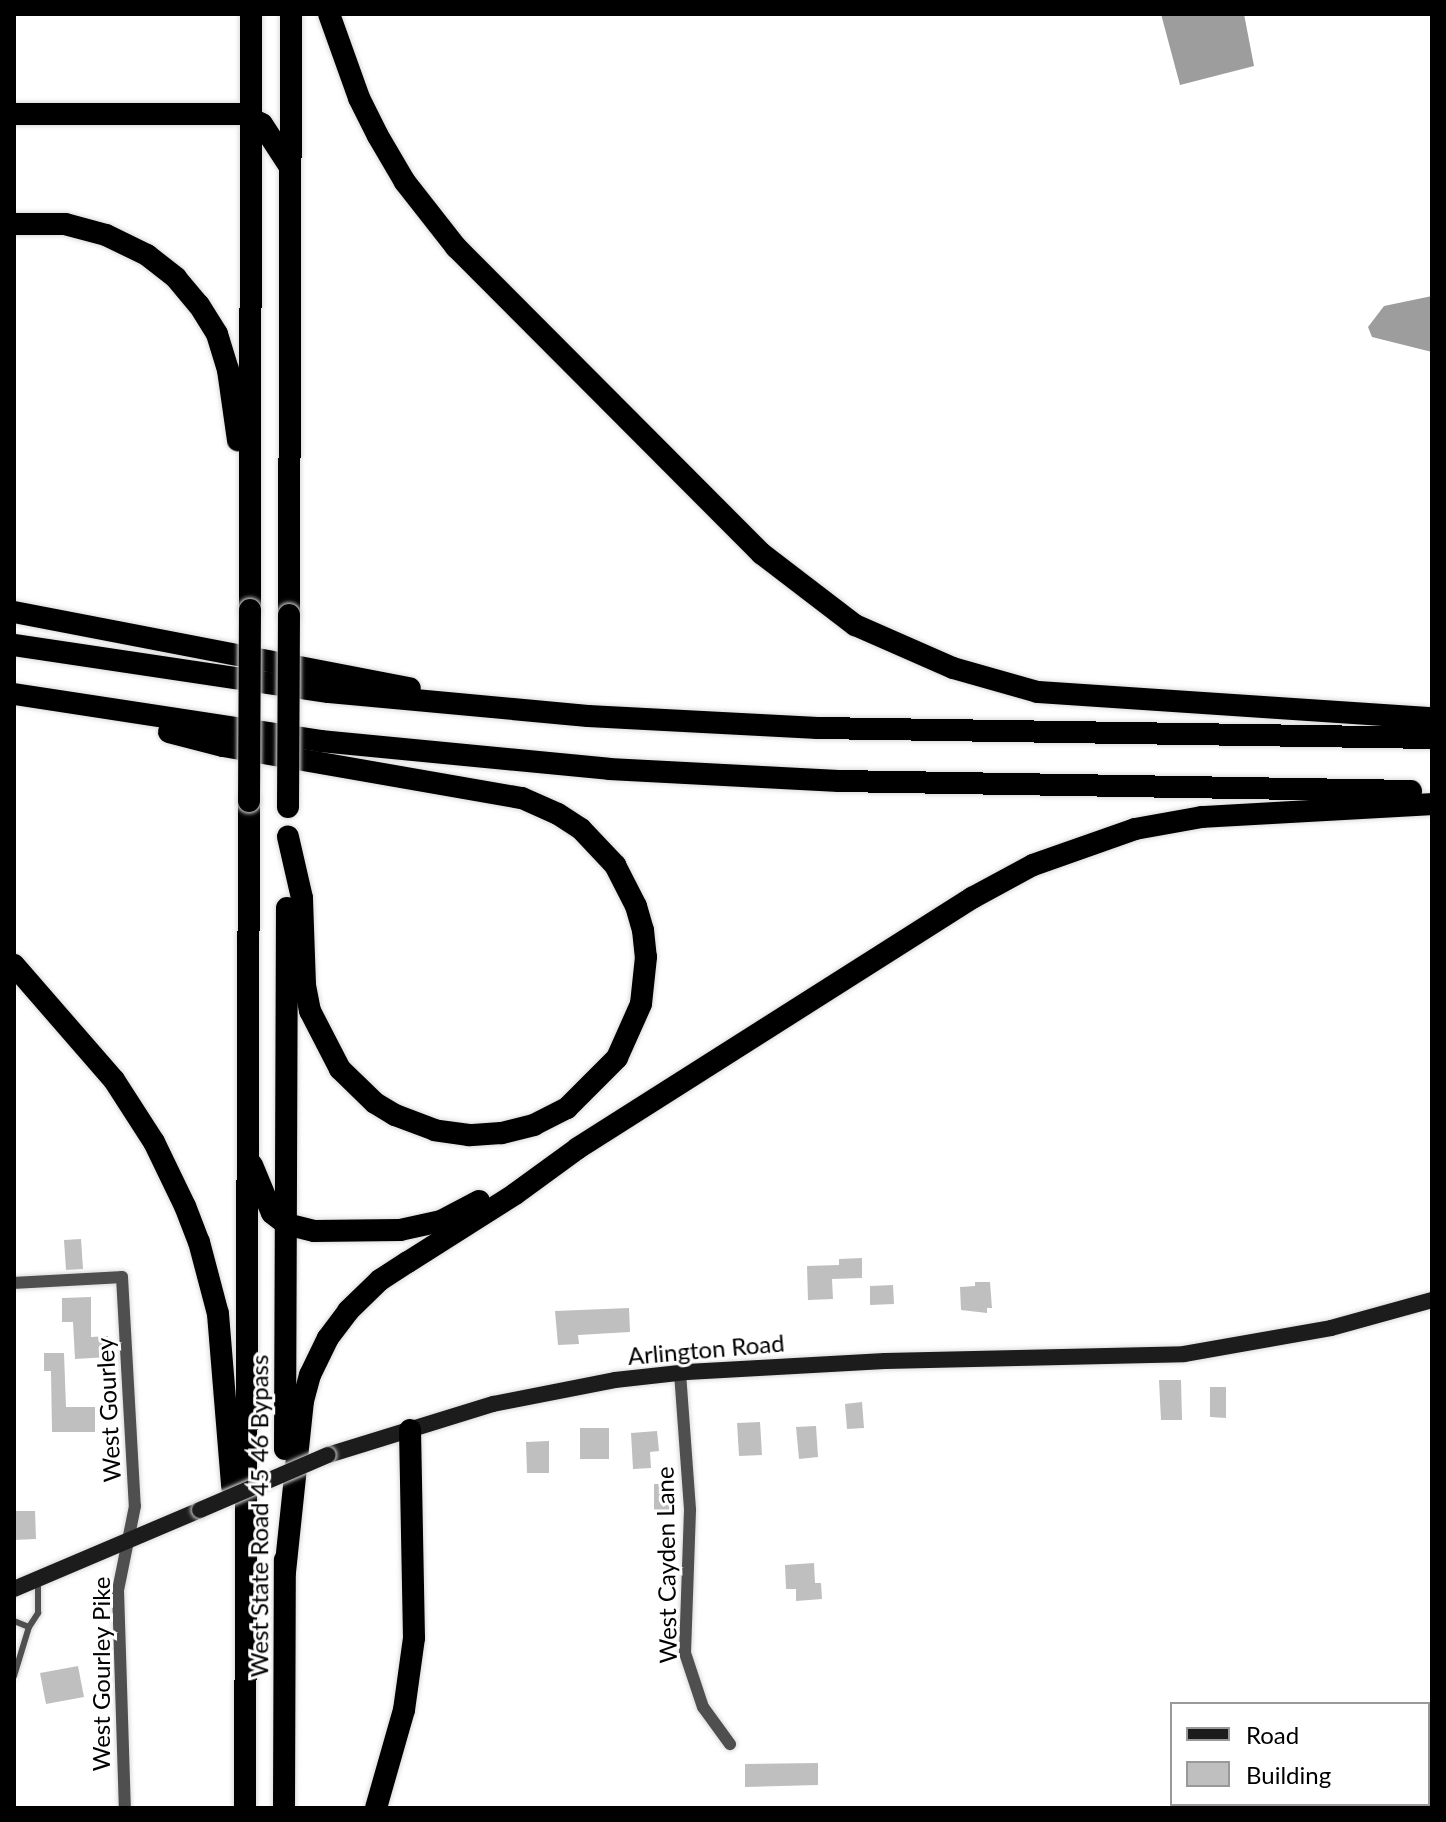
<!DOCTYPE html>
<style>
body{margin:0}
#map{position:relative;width:1446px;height:1822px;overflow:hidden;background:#fff;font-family:Lato,sans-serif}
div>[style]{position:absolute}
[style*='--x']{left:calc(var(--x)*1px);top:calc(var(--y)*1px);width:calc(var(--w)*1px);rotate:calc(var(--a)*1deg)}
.water>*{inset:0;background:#9d9d9d}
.building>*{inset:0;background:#bfbfbf}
.roads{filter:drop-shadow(0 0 2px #dbdbdb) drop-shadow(0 0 2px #dbdbdb)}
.lane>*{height:6px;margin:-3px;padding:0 3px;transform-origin:3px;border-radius:3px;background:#4f4f4f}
.street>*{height:12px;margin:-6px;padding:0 6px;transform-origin:6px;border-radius:6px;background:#4f4f4f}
.secondary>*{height:16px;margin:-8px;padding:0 8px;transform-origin:8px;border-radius:8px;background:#1c1c1c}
.highway>*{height:22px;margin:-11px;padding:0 11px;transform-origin:11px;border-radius:11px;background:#000}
.bridges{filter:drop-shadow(0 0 2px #dbdbdb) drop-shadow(0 0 2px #dbdbdb)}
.secondary-bridge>*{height:16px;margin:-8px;padding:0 8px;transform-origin:8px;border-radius:8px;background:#1c1c1c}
.highway-bridge>*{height:22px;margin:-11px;padding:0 11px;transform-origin:11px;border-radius:11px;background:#000}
span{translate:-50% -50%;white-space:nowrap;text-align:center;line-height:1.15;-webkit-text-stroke:6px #fff;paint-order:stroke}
.street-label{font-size:24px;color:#000}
.frame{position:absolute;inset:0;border:16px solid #000;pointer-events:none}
.legend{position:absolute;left:1170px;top:1702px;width:260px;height:104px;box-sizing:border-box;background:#fff;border:2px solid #999;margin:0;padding:10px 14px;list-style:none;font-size:24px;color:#000}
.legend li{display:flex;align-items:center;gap:16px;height:40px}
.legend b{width:40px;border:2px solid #999}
</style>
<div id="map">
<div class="water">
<i style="clip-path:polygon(1161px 14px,1244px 14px,1254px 66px,1180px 85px)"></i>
<i style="clip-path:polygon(1432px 296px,1432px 352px,1372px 337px,1368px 327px,1384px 306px)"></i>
</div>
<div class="building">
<i style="clip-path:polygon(81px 1239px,83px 1269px,66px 1270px,64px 1240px)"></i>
<i style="clip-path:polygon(862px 1258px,862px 1278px,832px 1279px,833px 1299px,808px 1300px,807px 1266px,839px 1265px,839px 1259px)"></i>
<i style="clip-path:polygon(975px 1282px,990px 1282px,992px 1308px,987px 1308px,987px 1313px,961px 1310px,960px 1287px,975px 1286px)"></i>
<i style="clip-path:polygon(893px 1285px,894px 1304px,870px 1305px,870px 1286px)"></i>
<i style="clip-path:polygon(91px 1297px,91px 1337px,108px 1336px,109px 1357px,75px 1359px,73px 1322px,62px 1322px,62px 1298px)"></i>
<i style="clip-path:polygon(629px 1308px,630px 1332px,578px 1335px,579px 1344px,558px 1345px,555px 1311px)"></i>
<i style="clip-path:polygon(44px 1353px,64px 1353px,66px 1407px,95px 1407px,95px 1432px,52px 1432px,51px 1371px,44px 1371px)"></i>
<i style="clip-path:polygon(1159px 1380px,1181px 1380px,1182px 1420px,1161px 1420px)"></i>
<i style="clip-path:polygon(1210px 1387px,1226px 1387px,1226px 1418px,1210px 1417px)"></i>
<i style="clip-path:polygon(862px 1402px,864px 1428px,847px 1429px,845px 1404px)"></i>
<i style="clip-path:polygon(760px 1422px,762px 1455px,739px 1456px,737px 1423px)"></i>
<i style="clip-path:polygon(816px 1426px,818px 1457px,799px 1459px,796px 1427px)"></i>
<i style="clip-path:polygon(580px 1428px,609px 1428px,609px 1459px,580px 1459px)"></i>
<i style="clip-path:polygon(657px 1431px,659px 1451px,650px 1452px,651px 1468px,633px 1469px,631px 1433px)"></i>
<i style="clip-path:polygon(549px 1441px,549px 1473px,527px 1473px,526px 1442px)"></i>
<i style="clip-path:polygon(654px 1484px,673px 1484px,674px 1516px,654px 1516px)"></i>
<i style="clip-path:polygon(14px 1511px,35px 1511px,36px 1539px,14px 1540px)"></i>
<i style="clip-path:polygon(814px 1563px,815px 1583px,821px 1583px,822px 1599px,796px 1601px,796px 1589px,786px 1589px,785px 1565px)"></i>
<i style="clip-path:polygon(78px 1666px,84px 1697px,46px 1704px,40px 1673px)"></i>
<i style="clip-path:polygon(818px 1763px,818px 1785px,745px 1787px,745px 1764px)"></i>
</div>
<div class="roads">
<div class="lane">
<i style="--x:14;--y:1621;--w:16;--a:22"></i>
<i style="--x:29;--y:1627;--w:17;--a:-57"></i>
<i style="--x:38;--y:1613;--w:31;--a:-90"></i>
<i style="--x:14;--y:1676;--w:51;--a:-73"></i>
</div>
<div class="street">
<i style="--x:14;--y:1283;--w:108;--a:-3.2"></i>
<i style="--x:122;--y:1277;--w:229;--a:86.8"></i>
<i style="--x:135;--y:1506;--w:86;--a:101.4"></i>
<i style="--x:118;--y:1590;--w:218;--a:88.2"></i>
<i style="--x:680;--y:1373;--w:137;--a:85.8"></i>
<i style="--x:690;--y:1510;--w:143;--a:92"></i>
<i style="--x:685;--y:1653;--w:57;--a:71.6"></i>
<i style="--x:703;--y:1707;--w:46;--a:53.9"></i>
</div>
<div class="secondary">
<i style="--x:328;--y:1455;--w:173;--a:-17.2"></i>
<i style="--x:493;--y:1404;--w:124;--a:-11.1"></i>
<i style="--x:615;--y:1380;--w:72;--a:-6.3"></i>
<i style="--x:687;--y:1372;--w:198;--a:-3.2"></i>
<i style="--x:885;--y:1361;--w:299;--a:-1.3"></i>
<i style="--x:1184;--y:1354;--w:149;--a:-10"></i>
<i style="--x:1331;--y:1328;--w:105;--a:-15.5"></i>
<i style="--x:14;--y:1589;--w:202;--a:-23"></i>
</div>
<div class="highway">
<i style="--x:329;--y:14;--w:89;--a:70.3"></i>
<i style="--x:359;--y:98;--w:42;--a:63.4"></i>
<i style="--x:378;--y:136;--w:53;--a:59.6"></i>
<i style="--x:405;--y:182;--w:83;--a:51.9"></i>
<i style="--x:456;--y:247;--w:433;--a:45.1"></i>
<i style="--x:762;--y:554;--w:117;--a:37.4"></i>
<i style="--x:855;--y:625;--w:107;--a:23.7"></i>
<i style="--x:953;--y:668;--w:88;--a:15.8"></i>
<i style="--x:1038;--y:692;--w:395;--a:3.8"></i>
<i style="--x:14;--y:114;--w:229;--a:0"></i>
<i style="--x:243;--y:114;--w:21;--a:28"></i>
<i style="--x:262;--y:124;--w:51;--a:56.9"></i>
<i style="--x:14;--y:224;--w:51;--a:0"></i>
<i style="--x:65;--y:224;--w:42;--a:15"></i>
<i style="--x:106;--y:235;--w:46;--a:26"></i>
<i style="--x:147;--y:255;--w:37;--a:38"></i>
<i style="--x:176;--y:278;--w:35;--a:50"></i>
<i style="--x:199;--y:305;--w:34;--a:58"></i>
<i style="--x:217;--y:334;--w:38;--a:73"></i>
<i style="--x:228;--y:370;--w:71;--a:81.9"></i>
<i style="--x:250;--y:610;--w:596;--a:-89.9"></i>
<i style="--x:14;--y:612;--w:403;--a:10.9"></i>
<i style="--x:289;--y:615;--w:601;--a:-89.81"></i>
<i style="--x:14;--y:645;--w:318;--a:8.5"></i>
<i style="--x:329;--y:692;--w:260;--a:5.3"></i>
<i style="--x:588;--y:716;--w:230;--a:3"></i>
<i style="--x:818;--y:728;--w:614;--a:0.93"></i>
<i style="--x:14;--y:694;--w:310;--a:8.7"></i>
<i style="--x:320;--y:741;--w:290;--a:5.5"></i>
<i style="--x:609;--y:769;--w:230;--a:3"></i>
<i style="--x:839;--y:781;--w:572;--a:1"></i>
<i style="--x:169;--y:732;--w:56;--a:14.5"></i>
<i style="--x:223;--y:746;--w:303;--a:9.9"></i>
<i style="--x:522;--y:798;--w:39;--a:24"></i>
<i style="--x:558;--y:814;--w:27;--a:33"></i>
<i style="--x:581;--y:829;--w:50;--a:46.6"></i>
<i style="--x:615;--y:865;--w:46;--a:62.9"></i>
<i style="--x:636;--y:906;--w:25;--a:74"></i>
<i style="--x:643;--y:930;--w:27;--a:84"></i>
<i style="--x:646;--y:957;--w:47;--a:96.1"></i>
<i style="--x:641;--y:1004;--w:59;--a:114"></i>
<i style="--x:617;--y:1058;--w:71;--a:135"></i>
<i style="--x:567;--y:1108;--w:37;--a:153"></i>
<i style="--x:534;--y:1125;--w:34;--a:166"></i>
<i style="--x:501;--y:1133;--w:32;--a:176"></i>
<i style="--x:469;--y:1135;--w:34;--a:-172"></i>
<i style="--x:435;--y:1130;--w:43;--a:-159.4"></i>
<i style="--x:395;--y:1115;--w:23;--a:-149"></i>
<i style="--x:375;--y:1103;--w:49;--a:-135.8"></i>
<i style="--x:340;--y:1069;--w:65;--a:-117.3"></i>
<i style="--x:310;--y:1011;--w:26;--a:-101"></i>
<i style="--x:305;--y:985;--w:87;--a:-92"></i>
<i style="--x:302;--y:898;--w:63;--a:-102.9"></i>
<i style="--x:14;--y:965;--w:152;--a:49"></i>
<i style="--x:114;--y:1080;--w:74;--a:57.2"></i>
<i style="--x:154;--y:1142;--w:71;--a:64.2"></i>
<i style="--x:185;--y:1206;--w:39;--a:69"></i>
<i style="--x:199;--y:1242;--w:74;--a:75.2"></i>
<i style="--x:218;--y:1314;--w:173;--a:85.3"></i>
<i style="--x:252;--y:1165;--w:52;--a:67.4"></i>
<i style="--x:272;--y:1213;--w:18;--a:38"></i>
<i style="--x:286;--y:1224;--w:29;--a:14"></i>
<i style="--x:314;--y:1231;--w:86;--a:-0.7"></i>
<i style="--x:400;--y:1230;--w:42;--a:-12.4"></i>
<i style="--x:441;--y:1221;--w:43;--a:-27.8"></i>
<i style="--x:285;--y:1449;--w:541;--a:-89.79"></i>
<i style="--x:285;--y:1572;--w:172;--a:-84"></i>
<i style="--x:303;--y:1401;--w:27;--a:-75"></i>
<i style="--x:310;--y:1375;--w:41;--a:-64.1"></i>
<i style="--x:328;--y:1338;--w:34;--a:-53"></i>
<i style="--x:348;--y:1311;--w:45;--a:-44.1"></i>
<i style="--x:380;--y:1280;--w:33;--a:-33"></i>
<i style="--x:408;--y:1262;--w:127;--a:-32.4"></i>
<i style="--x:515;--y:1194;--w:78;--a:-36.1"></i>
<i style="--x:578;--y:1148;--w:467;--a:-32.4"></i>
<i style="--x:972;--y:898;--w:69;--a:-28.4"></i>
<i style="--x:1033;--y:865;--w:108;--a:-19.4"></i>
<i style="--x:1135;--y:829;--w:68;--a:-10.2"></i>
<i style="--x:1202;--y:817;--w:230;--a:-3.2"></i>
<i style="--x:245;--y:1808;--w:1007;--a:-89.77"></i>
<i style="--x:284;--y:1808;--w:248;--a:-89.8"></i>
<i style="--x:376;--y:1808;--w:102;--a:-74.1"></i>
<i style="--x:404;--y:1710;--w:73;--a:-82.1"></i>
<i style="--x:414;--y:1638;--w:208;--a:-91.1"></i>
</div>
</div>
<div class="bridges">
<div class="secondary-bridge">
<i style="--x:200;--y:1510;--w:139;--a:-23.3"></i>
</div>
<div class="highway-bridge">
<i style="--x:249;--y:801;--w:191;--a:-89.7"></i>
<i style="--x:288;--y:807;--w:192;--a:-89.7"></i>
</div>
</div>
<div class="street-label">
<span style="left:706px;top:1349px;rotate:-5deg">Arlington Road</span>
<span style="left:108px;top:1410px;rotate:-93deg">West Gourley</span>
<span style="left:259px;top:1516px;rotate:-90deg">West State Road 45 46 Bypass</span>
<span style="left:666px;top:1565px;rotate:-91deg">West Cayden Lane</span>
<span style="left:101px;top:1674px;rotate:-90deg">West Gourley Pike</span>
</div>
<div class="frame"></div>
<ul class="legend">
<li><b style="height:10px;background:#1c1c1c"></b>Road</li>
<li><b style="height:22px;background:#bfbfbf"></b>Building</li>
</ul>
</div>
